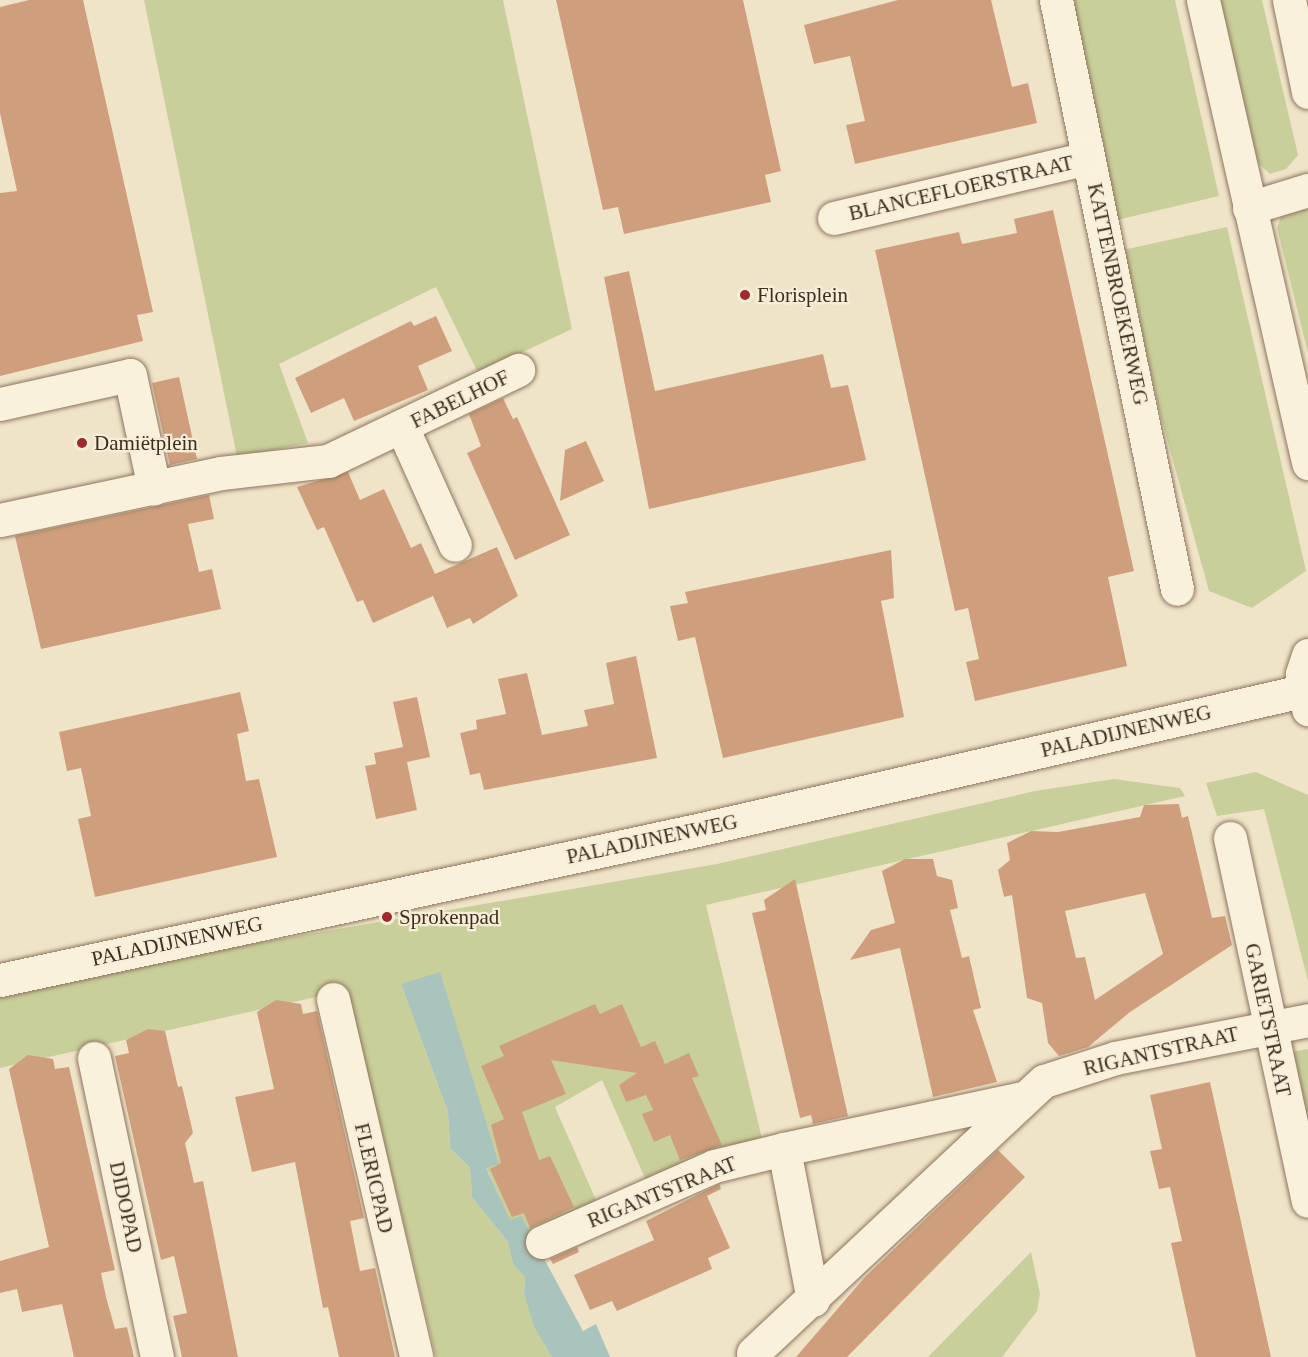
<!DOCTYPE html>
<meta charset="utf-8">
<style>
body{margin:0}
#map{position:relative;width:1308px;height:1357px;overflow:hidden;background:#f0e4c8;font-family:"Times New Roman",serif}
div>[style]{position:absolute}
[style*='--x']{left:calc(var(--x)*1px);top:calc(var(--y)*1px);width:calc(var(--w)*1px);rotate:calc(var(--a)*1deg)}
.green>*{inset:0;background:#c9cf9b}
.water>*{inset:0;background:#a9c4bc}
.building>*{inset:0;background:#cf9f7d}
.roads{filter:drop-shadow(0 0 2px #8d765c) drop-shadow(0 0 2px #8d765c)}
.street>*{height:33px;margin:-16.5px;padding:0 16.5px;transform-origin:16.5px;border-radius:16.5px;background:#faf1dc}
.secondary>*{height:33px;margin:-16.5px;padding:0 16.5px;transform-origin:16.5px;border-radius:16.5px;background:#faf1dc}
.dots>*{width:16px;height:16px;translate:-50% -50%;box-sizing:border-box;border:3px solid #f7eed8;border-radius:50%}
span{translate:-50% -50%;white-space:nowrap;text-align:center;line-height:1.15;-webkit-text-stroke:4.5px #f7eed8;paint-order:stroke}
.street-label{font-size:21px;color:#3d2e20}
.poi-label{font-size:21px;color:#3d2e20}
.left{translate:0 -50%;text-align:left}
</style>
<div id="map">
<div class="green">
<i style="clip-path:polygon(144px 0,503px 0,572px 329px,478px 373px,436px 287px,279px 364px,308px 443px,237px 457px)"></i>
<i style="clip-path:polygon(1070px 0,1175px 0,1219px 196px,1117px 220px)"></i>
<i style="clip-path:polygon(1214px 0,1262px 0,1298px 155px,1286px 169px,1270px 174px,1249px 155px)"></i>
<i style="clip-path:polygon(1299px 209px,1308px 210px,1308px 353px,1277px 228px,1282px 214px)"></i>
<i style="clip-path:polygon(1227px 227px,1306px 571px,1252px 608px,1209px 591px,1159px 410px,1123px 250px)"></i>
<i style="clip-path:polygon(1256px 772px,1308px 795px,1308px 981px,1264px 809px,1217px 816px,1206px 783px)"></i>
<i style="clip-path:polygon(1114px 779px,1180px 788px,1185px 796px,706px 905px,762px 1139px,648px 1185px,602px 1080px,555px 1107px,600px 1209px,532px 1237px,510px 1221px,486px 1167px,498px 1164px,401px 984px,448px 1112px,450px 1148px,470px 1168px,472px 1197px,508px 1242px,513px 1264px,525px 1277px,524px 1295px,552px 1357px,436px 1357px,347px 990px,0 1068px,0 997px,187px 955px,717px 864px,1035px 791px)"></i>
<i style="clip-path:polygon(1308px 1049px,1308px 1147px,1284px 1053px)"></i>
<i style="clip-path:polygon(1031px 1252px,1040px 1294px,1037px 1311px,1002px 1357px,928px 1357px)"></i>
</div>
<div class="water">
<i style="clip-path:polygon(440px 972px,499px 1164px,486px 1168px,510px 1220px,521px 1216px,583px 1331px,596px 1324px,610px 1357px,552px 1357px,534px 1326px,524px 1294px,525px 1277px,513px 1264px,508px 1242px,472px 1197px,470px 1168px,450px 1148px,448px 1112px,401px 984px)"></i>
</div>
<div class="building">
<i style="clip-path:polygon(29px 0,83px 0,153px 312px,137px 315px,143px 341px,0 376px,0 193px,17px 191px,0 113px,0 7px)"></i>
<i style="clip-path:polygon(556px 0,743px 0,781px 171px,765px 175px,771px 202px,624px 234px,618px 207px,603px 210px)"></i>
<i style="clip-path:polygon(898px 0,991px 0,1012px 87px,1028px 83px,1037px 123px,855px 164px,846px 125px,865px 121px,850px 56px,814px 64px,804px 25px)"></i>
<i style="clip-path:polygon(1053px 210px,1134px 571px,1108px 577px,1127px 666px,975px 701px,966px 662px,979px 659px,968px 608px,955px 611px,875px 250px,959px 232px,962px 244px,1017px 233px,1014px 219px)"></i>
<i style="clip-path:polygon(629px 271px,655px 391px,823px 354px,831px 388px,848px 385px,866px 460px,649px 509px,604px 277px)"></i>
<i style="clip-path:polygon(436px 316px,452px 351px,418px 366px,428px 390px,354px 421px,344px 398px,311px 413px,295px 378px,411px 321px,414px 326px)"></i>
<i style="clip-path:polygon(179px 377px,197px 459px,170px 465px,152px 383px)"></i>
<i style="clip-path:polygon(503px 398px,513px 419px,517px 417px,570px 535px,515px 560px,467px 453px,481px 446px,469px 414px)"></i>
<i style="clip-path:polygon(586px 441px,604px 481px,560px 501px,565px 450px)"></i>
<i style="clip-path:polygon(348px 472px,360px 500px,384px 489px,411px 548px,421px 543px,435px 574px,497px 547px,518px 596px,473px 624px,470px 618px,447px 628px,433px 596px,373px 623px,363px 600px,357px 602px,324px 527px,317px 530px,297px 487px)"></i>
<i style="clip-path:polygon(209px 495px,214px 519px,188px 524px,199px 572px,212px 569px,221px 609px,41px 649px,15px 536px)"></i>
<i style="clip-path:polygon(891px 550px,894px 598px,881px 601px,904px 717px,723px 758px,695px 637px,678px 641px,670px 606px,688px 603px,685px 592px)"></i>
<i style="clip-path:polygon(636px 656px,657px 758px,484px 790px,480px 773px,470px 775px,460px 733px,477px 729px,476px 720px,506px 714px,498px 679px,527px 673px,542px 735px,588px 726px,584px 710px,614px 704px,606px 663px)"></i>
<i style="clip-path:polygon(240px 692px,249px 731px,237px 734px,246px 781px,259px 779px,277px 857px,95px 897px,78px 819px,91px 816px,81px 768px,67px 771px,59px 732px)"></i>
<i style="clip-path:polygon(417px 697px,430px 757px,407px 762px,417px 810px,376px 819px,365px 766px,376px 764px,374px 753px,403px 747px,393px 702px)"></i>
<i style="clip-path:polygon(evenodd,1179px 804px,1182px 818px,1188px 816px,1212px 918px,1225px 916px,1232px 945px,1130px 1012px,1088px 1047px,1059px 1056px,1048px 1043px,1042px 1003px,1027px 998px,1012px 895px,1004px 897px,998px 870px,1010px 860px,1007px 843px,1031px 831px,1058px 832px,1140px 817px,1144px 805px,1179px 804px,1145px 893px,1163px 954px,1095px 1000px,1085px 957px,1076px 958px,1065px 911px,1145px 893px)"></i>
<i style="clip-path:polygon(905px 859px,933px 859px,937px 876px,952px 880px,958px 908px,950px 910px,962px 958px,969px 956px,981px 1008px,973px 1010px,997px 1082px,933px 1097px,900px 948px,850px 960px,871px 930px,895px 923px,882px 871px)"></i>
<i style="clip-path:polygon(795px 879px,848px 1116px,813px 1124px,811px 1115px,800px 1118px,752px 913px,766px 910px,764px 900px)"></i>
<i style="clip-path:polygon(276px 1000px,301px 1004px,303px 1014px,317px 1011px,364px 1218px,350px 1221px,360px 1271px,375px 1268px,395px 1357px,339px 1357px,328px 1307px,323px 1308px,295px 1162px,252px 1172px,235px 1097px,274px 1089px,257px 1012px)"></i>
<i style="clip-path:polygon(595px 1004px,600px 1014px,622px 1004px,641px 1047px,655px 1041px,665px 1064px,689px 1053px,699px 1076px,692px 1078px,722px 1145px,680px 1160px,670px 1135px,654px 1142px,642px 1114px,653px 1110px,646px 1095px,626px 1102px,619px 1085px,637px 1073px,551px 1060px,566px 1094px,522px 1112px,539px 1160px,550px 1156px,574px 1207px,530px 1228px,524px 1213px,512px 1217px,490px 1169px,501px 1163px,491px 1125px,515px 1114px,504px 1119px,481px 1066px,504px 1056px,499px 1046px)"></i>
<i style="clip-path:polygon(148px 1029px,165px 1031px,178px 1087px,182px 1086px,193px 1133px,185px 1143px,194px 1183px,203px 1181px,238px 1357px,182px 1357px,173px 1316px,187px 1313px,174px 1256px,161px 1260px,115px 1056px,129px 1053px,126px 1040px)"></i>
<i style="clip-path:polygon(28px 1055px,53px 1059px,55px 1069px,69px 1067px,115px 1270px,101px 1273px,106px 1297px,115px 1329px,127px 1327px,134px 1357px,74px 1357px,62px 1304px,22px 1312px,17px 1289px,0 1293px,0 1261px,49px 1247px,9px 1069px)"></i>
<i style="clip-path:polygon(1210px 1082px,1271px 1357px,1196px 1357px,1171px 1243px,1182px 1241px,1170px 1187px,1159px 1189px,1150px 1151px,1162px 1149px,1150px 1095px)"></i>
<i style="clip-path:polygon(998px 1150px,1025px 1177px,847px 1357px,796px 1357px,865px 1277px)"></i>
<i style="clip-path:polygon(719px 1184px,721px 1189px,707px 1196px,730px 1248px,708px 1258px,712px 1269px,617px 1311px,612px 1301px,590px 1310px,574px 1275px,654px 1240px,646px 1221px)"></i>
<i style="clip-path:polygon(577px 1247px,579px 1252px,553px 1264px,550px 1259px)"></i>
</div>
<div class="roads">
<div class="street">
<i style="--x:1056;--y:0;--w:601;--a:78.39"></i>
<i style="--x:1289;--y:0;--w:94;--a:78.3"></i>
<i style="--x:1249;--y:208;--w:62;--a:-17"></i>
<i style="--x:834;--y:218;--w:261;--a:-13.3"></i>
<i style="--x:0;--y:404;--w:133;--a:-12.6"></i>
<i style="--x:130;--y:375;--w:116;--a:78"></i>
<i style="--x:402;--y:427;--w:129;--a:65.8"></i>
<i style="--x:0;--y:520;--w:226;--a:-12"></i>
<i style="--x:221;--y:473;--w:108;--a:-6.4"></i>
<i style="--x:328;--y:461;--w:211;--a:-25.6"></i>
<i style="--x:1230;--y:838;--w:371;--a:77.9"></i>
<i style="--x:0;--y:980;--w:718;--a:-12.14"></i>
<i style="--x:702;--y:829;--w:616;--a:-12.95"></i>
<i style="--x:333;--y:999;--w:367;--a:76.9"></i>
<i style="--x:94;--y:1058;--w:306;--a:78.1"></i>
<i style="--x:542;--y:1242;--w:188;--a:-23.8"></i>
<i style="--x:714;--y:1166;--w:72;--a:-13.7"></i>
<i style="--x:813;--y:1300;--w:154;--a:-100.9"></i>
<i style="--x:784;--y:1149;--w:242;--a:-12.1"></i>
<i style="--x:753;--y:1353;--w:398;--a:-43.1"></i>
<i style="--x:1044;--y:1081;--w:75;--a:-17.9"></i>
<i style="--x:1115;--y:1058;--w:197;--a:-11.1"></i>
</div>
<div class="secondary">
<i style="--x:1203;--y:0;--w:475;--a:77.2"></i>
<i style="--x:1308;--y:655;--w:20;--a:108"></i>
<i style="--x:1302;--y:674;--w:36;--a:80"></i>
</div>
</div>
<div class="dots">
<i style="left:745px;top:295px;background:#9e2a2b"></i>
<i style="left:82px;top:443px;background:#9e2a2b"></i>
<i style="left:387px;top:917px;background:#9e2a2b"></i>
</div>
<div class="street-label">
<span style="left:961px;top:188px;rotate:-13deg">BLANCEFLOERSTRAAT</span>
<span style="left:1118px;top:294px;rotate:78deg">KATTENBROEKERWEG</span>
<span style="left:460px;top:399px;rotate:-26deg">FABELHOF</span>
<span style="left:1126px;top:731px;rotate:-13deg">PALADIJNENWEG</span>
<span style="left:652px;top:839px;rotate:-12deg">PALADIJNENWEG</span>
<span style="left:177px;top:941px;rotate:-12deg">PALADIJNENWEG</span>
<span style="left:1268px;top:1020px;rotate:78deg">GARIETSTRAAT</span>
<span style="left:1161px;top:1051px;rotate:-13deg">RIGANTSTRAAT</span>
<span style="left:374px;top:1178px;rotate:77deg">FLERICPAD</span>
<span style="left:662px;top:1192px;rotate:-22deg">RIGANTSTRAAT</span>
<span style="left:126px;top:1207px;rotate:78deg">DIDOPAD</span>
</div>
<div class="poi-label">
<span class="left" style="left:757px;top:295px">Florisplein</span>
<span class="left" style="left:94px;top:443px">Damiëtplein</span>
<span class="left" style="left:399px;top:917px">Sprokenpad</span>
</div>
</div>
